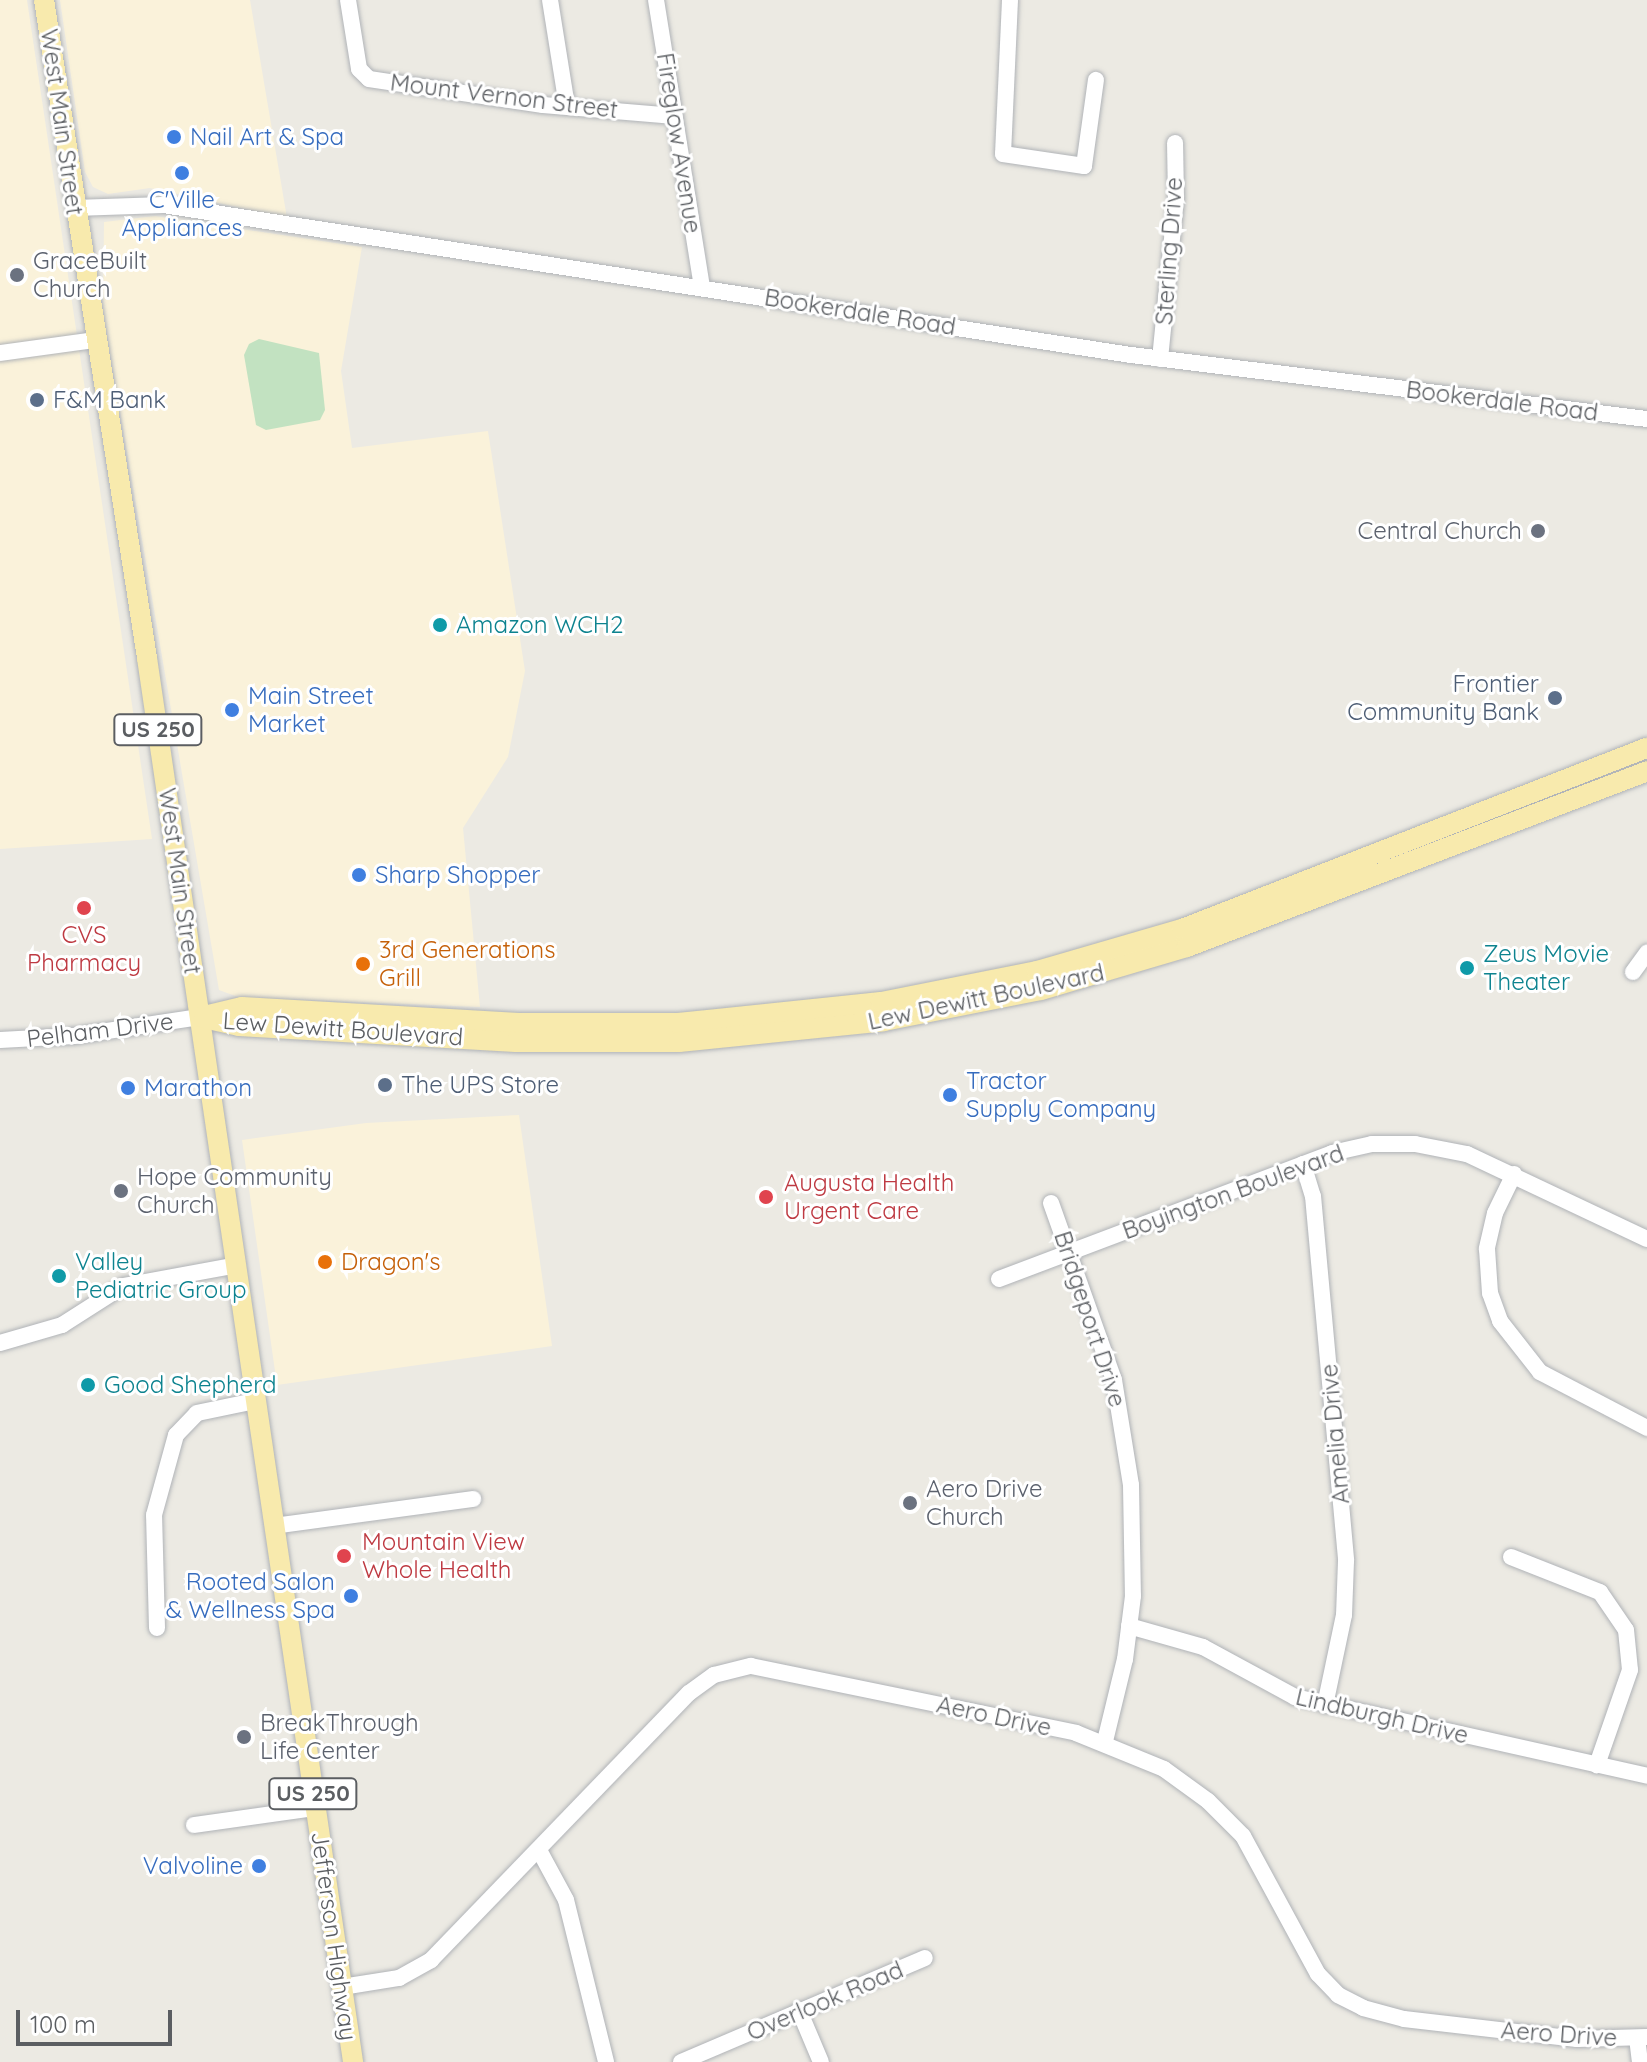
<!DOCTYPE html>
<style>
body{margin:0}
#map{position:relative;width:1647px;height:2062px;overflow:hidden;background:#eceae3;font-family:Quicksand,sans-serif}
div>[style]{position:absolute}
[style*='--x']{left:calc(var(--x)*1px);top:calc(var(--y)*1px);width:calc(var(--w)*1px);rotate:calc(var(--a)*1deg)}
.commercial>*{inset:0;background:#faf2da}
.green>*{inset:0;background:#c2e2c1}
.roads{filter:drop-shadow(0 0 2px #b0b3b7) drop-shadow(0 0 2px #b0b3b7)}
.minor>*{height:16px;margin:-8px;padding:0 8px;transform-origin:8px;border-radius:8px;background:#fff}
.major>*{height:20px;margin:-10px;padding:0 10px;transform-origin:10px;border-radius:10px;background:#f8eaad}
.dots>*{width:22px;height:22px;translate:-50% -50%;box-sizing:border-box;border:4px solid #fff;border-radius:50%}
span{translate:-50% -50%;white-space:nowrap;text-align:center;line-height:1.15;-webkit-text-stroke:6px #fff;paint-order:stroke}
.shield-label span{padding:2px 6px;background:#fff;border:2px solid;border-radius:6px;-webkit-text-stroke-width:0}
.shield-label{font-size:22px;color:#5b5e62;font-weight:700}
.street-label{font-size:24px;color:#5b5e62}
.shop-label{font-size:24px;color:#366cbe}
.left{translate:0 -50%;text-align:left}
.right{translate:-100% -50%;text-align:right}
.worship-label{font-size:24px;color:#5b616d}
.service-label{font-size:24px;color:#4e5e75}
.culture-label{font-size:24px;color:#0d838f}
.health-label{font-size:24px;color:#be3a42}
.food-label{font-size:24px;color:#c56008}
.scale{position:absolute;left:16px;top:2010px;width:156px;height:36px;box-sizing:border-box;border:4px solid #5b5e62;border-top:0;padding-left:10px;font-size:24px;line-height:28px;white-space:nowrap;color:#5b5e62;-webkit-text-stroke:6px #fff;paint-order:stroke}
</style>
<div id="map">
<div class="commercial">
<i style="clip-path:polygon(0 0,27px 0,152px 839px,0 849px)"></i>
<i style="clip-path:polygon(60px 0,250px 0,287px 218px,150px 188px,108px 194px,93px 187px,85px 172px)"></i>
<i style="clip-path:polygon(155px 216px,362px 247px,341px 371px,352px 448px,488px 431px,525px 671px,508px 757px,463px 828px,480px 1007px,238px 997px,219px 990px,103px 311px,104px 222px)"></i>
<i style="clip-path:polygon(519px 1115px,552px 1346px,277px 1385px,242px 1140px,366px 1123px)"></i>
</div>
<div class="green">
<i style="clip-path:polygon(259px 339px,319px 353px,325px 410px,320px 420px,266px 430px,256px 425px,244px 355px,249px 344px)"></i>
</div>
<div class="roads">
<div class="minor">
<i style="--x:348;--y:0;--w:70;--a:80.9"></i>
<i style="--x:359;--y:69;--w:14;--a:45"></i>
<i style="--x:369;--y:79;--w:176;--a:8.5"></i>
<i style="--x:543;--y:105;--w:132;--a:4.8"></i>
<i style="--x:550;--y:0;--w:107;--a:80.9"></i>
<i style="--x:656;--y:0;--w:291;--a:80.9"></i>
<i style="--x:1010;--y:0;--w:154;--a:92.6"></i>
<i style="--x:1003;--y:154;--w:82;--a:8.4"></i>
<i style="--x:1084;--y:166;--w:87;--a:-82.1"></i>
<i style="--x:75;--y:208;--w:88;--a:-2"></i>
<i style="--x:163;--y:205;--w:980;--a:8.81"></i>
<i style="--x:1131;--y:355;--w:520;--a:7.07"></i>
<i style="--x:0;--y:353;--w:96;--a:-7.8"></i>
<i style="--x:1160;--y:359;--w:162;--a:-84.3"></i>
<i style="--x:1176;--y:198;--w:55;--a:-91"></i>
<i style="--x:1633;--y:972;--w:24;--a:-54"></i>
<i style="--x:0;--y:1040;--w:74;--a:-3.1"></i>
<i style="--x:74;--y:1036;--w:127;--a:-8.6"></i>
<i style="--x:1303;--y:1164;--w:34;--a:73"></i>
<i style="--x:1313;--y:1196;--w:366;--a:84.8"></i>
<i style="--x:1346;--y:1561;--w:54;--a:92.1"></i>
<i style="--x:1344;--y:1615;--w:92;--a:101.9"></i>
<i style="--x:1514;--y:1174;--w:43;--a:116"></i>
<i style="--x:1495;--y:1213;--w:37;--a:103"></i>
<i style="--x:1487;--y:1249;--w:44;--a:86.1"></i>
<i style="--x:1490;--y:1293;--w:30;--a:70"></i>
<i style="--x:1500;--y:1321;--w:65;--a:51.9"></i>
<i style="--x:1540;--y:1372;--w:121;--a:27.6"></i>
<i style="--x:1051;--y:1203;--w:188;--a:70.4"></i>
<i style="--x:1114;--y:1380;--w:106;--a:80.8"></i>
<i style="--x:1131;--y:1485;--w:111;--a:89"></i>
<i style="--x:1133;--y:1596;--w:64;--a:97.2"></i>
<i style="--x:1125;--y:1659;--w:84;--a:103.7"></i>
<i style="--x:999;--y:1279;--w:356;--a:-20.7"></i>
<i style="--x:1332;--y:1153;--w:41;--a:-12.7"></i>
<i style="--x:1372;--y:1144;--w:43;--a:0"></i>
<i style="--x:1415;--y:1144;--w:53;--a:10.9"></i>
<i style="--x:1467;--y:1154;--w:199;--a:25.3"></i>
<i style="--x:0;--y:1343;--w:65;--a:-16.2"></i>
<i style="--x:62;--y:1325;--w:72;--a:-32.6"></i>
<i style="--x:123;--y:1286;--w:116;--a:-10.4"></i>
<i style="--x:273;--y:1526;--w:202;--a:-7.7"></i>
<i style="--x:1511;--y:1557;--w:96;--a:21.5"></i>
<i style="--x:1600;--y:1592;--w:46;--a:55.6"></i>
<i style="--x:1626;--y:1630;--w:40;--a:84.3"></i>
<i style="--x:1630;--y:1670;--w:101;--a:109.2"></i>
<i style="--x:1129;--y:1626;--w:77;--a:15.8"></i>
<i style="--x:1203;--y:1647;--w:105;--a:28.5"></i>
<i style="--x:1295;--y:1697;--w:361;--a:12.6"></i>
<i style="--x:157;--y:1628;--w:113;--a:-91.5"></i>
<i style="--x:154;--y:1515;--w:83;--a:-74.6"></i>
<i style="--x:176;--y:1435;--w:30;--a:-46"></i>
<i style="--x:197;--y:1413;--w:59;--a:-11.7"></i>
<i style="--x:194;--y:1825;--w:122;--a:-8"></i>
<i style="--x:539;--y:1850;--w:57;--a:61.6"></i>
<i style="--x:566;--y:1900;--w:167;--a:76.1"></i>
<i style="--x:342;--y:1987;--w:58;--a:-9"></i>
<i style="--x:399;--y:1978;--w:37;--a:-29"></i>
<i style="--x:431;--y:1960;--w:371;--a:-46"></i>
<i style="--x:689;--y:1693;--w:31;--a:-36"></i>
<i style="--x:714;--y:1675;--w:38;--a:-14"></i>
<i style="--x:751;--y:1666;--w:332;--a:11.6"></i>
<i style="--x:1076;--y:1733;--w:95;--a:22.2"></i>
<i style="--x:1164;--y:1769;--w:54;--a:36"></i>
<i style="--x:1208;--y:1801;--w:49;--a:45"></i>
<i style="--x:1243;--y:1836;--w:157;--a:61.5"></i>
<i style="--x:1318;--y:1974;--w:29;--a:46"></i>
<i style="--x:1338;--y:1995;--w:28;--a:27"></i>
<i style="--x:1363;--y:2008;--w:42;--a:15"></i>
<i style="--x:1404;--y:2019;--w:174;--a:6.6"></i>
<i style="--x:1577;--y:2039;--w:70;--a:-1.6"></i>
<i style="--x:799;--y:2010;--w:56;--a:67.1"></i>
<i style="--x:1637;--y:2038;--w:24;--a:83"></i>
<i style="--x:681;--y:2062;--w:265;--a:-23.1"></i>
</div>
<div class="major">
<i style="--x:44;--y:0;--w:666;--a:81.1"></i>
<i style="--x:147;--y:658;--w:1419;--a:81.65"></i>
<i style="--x:200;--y:1017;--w:43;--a:-13.4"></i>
<i style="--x:242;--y:1007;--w:277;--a:3.3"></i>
<i style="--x:519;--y:1023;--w:159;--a:0"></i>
<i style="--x:678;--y:1023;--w:204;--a:-5.9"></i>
<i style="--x:881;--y:1002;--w:159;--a:-11.2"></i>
<i style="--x:1037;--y:971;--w:151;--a:-16.2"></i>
<i style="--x:1182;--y:929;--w:499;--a:-21.3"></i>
<i style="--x:204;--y:1018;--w:36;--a:13"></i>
<i style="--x:239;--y:1026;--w:277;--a:3.3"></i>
<i style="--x:516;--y:1042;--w:163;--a:0"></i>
<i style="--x:679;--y:1042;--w:206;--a:-5.8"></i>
<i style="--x:884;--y:1021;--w:160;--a:-11.2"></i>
<i style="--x:1041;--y:990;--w:152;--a:-16.4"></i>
<i style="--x:1187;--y:947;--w:493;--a:-20.9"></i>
</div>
</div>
<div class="dots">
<i style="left:174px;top:137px;background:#3f7fe0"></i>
<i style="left:182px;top:173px;background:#3f7fe0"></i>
<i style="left:17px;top:275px;background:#6b7280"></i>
<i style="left:37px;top:400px;background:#5c6f8a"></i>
<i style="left:1538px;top:531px;background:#6b7280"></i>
<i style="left:440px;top:625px;background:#0f9aa8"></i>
<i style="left:1555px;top:698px;background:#5c6f8a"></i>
<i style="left:232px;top:710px;background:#3f7fe0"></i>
<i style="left:359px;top:875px;background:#3f7fe0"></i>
<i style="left:84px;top:908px;background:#e0444e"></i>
<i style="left:363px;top:964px;background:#e8710a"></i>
<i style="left:1467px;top:968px;background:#0f9aa8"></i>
<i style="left:385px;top:1085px;background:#5c6f8a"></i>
<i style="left:128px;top:1088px;background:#3f7fe0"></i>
<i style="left:950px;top:1095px;background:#3f7fe0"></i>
<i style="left:121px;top:1191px;background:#6b7280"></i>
<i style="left:766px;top:1197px;background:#e0444e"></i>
<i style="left:325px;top:1262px;background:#e8710a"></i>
<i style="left:59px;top:1276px;background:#0f9aa8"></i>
<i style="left:88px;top:1385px;background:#0f9aa8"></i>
<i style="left:910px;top:1503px;background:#6b7280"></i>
<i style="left:344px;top:1556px;background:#e0444e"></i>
<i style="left:351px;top:1596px;background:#3f7fe0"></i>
<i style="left:244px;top:1737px;background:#6b7280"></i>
<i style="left:259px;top:1866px;background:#3f7fe0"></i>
</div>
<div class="shield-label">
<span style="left:158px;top:730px">US 250</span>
<span style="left:313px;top:1794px">US 250</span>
</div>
<div class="street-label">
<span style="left:504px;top:96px;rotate:7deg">Mount Vernon Street</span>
<span style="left:62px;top:122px;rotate:82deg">West Main Street</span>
<span style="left:679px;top:143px;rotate:81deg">Fireglow Avenue</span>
<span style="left:1169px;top:251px;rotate:-86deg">Sterling Drive</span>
<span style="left:860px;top:312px;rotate:9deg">Bookerdale Road</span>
<span style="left:1502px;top:401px;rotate:7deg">Bookerdale Road</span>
<span style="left:180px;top:881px;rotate:82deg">West Main Street</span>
<span style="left:986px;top:997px;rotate:-12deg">Lew Dewitt Boulevard</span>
<span style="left:343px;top:1029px;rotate:4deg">Lew Dewitt Boulevard</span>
<span style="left:100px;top:1030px;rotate:-7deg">Pelham Drive</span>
<span style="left:1233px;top:1192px;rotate:-20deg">Boyington Boulevard</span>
<span style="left:1090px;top:1319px;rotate:72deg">Bridgeport Drive</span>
<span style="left:1335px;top:1434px;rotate:-95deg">Amelia Drive</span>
<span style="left:994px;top:1716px;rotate:12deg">Aero Drive</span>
<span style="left:1382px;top:1716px;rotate:13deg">Lindburgh Drive</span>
<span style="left:334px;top:1936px;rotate:82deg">Jefferson Highway</span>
<span style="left:825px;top:2001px;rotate:-23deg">Overlook Road</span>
<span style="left:1559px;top:2034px;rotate:4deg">Aero Drive</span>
</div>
<div class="shop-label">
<span class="left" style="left:190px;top:137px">Nail Art &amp; Spa</span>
<span style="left:182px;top:214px">C'Ville<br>Appliances</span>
<span class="left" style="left:248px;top:710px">Main Street<br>Market</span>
<span class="left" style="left:375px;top:875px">Sharp Shopper</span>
<span class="left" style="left:966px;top:1095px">Tractor<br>Supply Company</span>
<span class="left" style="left:144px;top:1088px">Marathon</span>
<span class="right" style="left:335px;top:1596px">Rooted Salon<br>&amp; Wellness Spa</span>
<span class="right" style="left:243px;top:1866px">Valvoline</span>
</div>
<div class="worship-label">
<span class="left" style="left:33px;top:275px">GraceBuilt<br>Church</span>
<span class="right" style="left:1522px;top:531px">Central Church</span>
<span class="left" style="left:137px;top:1191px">Hope Community<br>Church</span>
<span class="left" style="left:926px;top:1503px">Aero Drive<br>Church</span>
<span class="left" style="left:260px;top:1737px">BreakThrough<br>Life Center</span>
</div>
<div class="service-label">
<span class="left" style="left:53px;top:400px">F&amp;M Bank</span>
<span class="right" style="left:1539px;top:698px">Frontier<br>Community Bank</span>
<span class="left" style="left:401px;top:1085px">The UPS Store</span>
</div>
<div class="culture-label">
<span class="left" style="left:456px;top:625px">Amazon WCH2</span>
<span class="left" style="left:1483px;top:968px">Zeus Movie<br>Theater</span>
<span class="left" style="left:75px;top:1276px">Valley<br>Pediatric Group</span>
<span class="left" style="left:104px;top:1385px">Good Shepherd</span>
</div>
<div class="health-label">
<span style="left:84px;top:949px">CVS<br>Pharmacy</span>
<span class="left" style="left:784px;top:1197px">Augusta Health<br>Urgent Care</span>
<span class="left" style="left:362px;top:1556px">Mountain View<br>Whole Health</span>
</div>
<div class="food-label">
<span class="left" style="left:379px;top:964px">3rd Generations<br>Grill</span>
<span class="left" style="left:341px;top:1262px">Dragon's</span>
</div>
<div class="scale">100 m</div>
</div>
